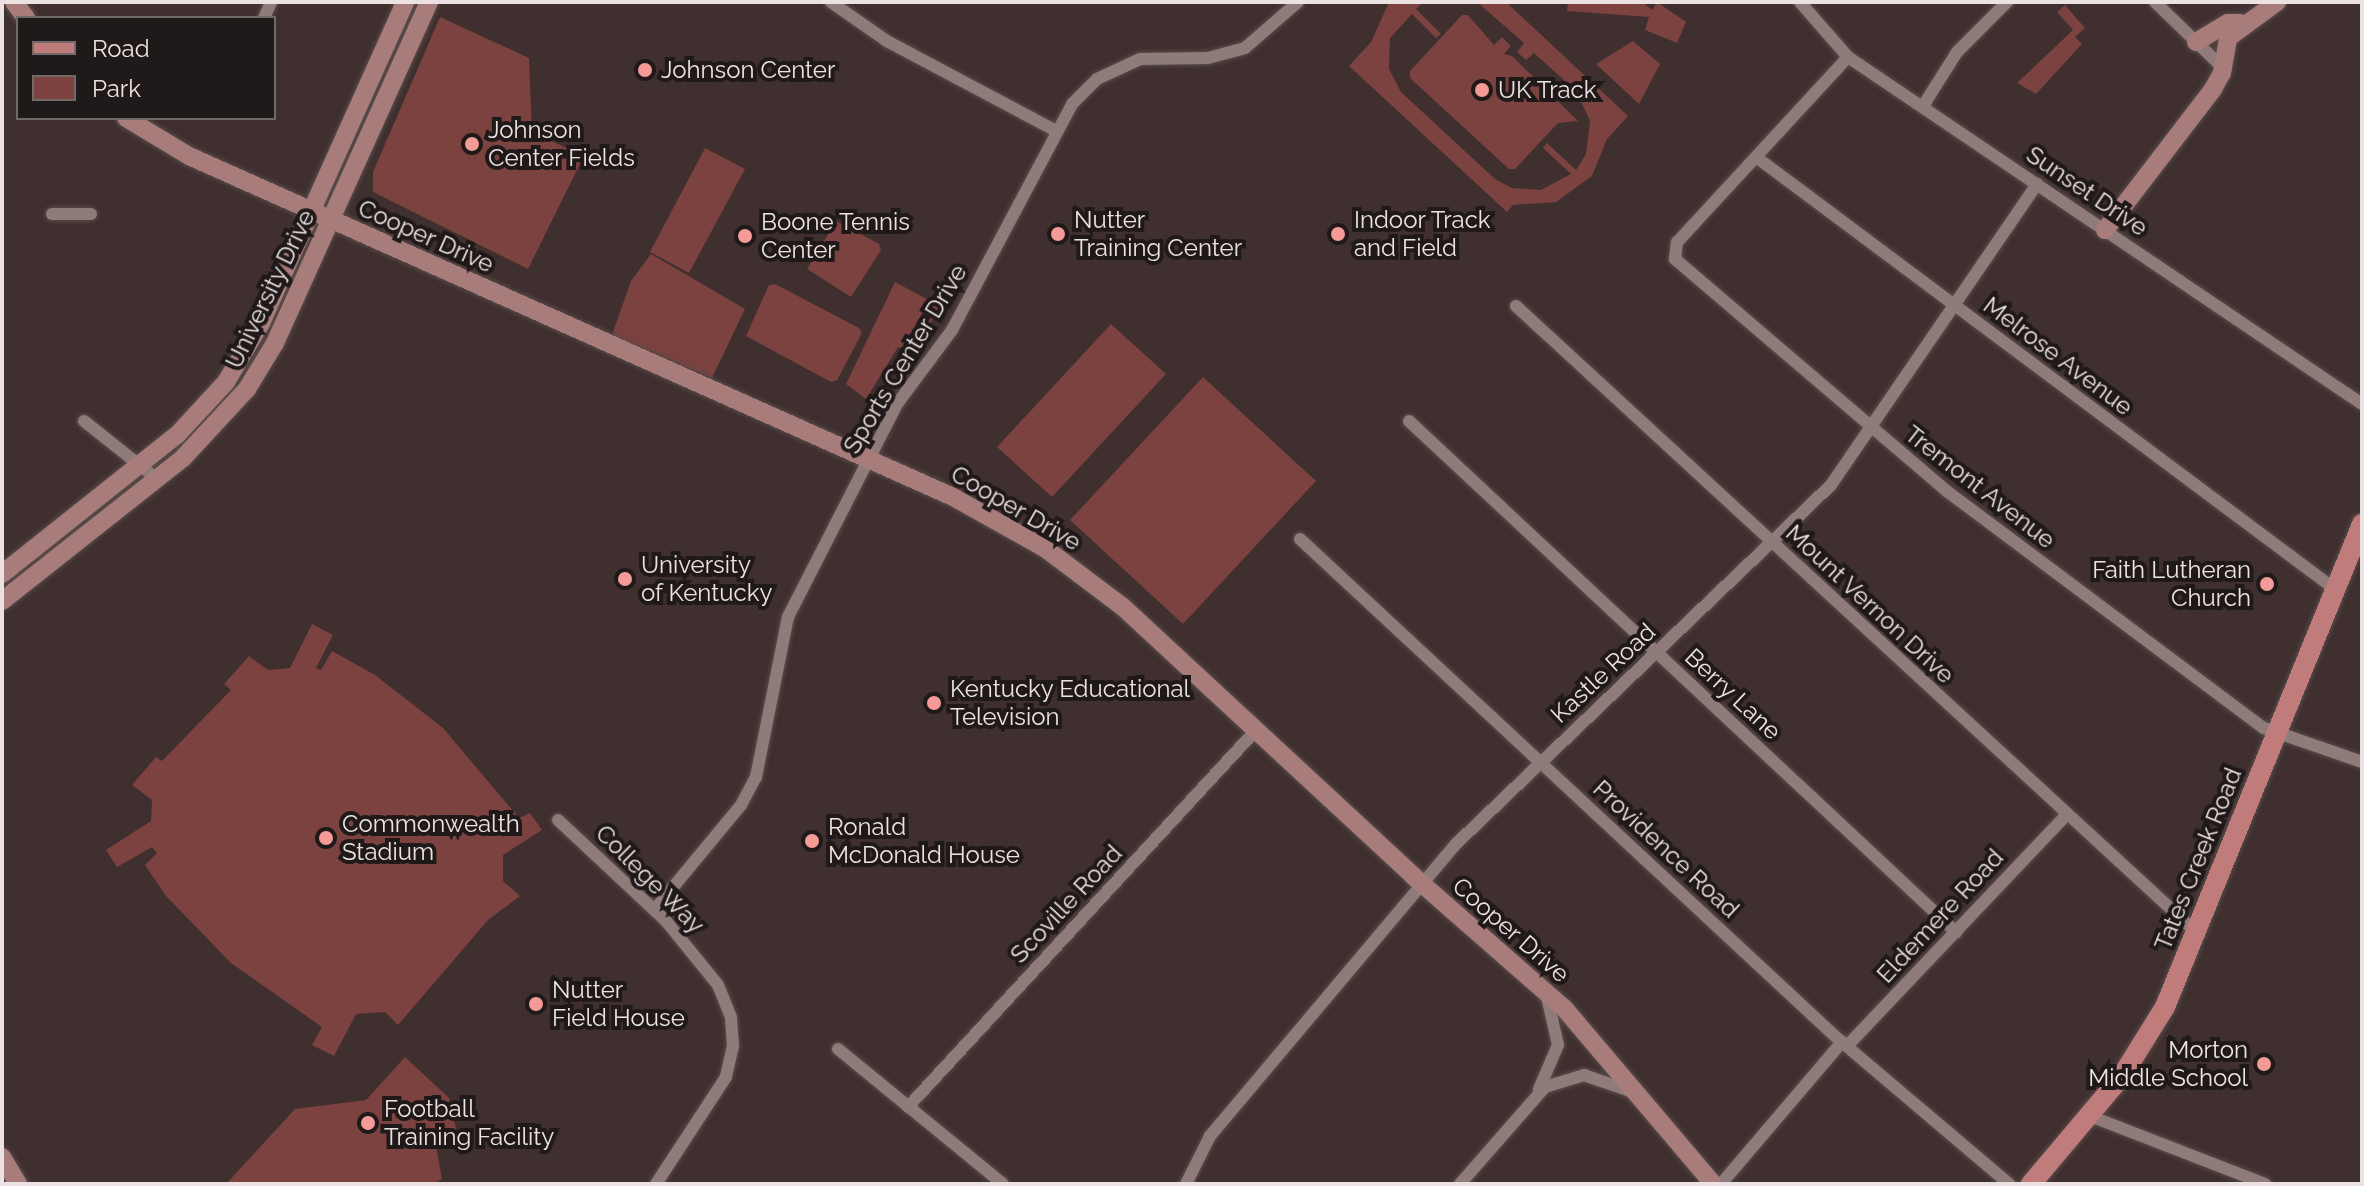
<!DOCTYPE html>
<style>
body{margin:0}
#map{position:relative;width:2364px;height:1186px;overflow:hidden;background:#3f2f2e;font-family:Raleway,sans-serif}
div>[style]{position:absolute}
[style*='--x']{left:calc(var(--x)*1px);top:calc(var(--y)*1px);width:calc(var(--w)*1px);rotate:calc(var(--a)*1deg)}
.green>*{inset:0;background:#7b4240}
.roads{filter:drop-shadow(0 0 2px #594c4b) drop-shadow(0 0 2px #594c4b)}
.street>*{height:12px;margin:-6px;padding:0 6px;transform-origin:6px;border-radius:6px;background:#8e7b7a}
.secondary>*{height:18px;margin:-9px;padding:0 9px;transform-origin:9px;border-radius:9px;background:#a77c7a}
.primary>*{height:20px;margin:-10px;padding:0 10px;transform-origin:10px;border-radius:10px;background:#c07c7a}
.dots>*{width:22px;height:22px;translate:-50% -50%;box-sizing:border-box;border:4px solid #201919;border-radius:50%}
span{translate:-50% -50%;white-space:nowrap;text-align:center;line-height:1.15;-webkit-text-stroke:8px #201919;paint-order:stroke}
.poi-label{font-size:24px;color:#ece2e1}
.left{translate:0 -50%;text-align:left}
.right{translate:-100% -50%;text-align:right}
.street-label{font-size:24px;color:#ece2e1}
.frame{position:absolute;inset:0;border:4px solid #ece2e1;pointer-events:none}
.legend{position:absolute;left:16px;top:16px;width:260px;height:104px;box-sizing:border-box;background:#201919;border:2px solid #726969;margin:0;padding:10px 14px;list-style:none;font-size:24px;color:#ece2e1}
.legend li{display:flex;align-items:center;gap:16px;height:40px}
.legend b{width:40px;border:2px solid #726969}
</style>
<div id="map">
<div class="green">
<i style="clip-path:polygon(1389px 2px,1423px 2px,1416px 9px,1441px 34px,1436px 38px,1412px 14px,1390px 38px,1389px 69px,1401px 92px,1495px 179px,1512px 188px,1541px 190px,1571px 174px,1543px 148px,1547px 143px,1576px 170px,1586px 154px,1590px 121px,1576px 91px,1534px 53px,1526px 60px,1517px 52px,1524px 43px,1477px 2px,1506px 2px,1628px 116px,1607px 139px,1592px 176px,1556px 202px,1513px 205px,1507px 212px,1349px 66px,1371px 42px)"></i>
<i style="clip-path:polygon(1568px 2px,1642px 2px,1652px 10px,1657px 2px,1686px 22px,1677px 43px,1645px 30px,1649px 17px,1567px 11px)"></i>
<i style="clip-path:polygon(2065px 5px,2085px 28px,2075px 37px,2082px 44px,2036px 94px,2017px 83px,2073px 30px,2057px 12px)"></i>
<i style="clip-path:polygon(1462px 15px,1468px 15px,1494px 45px,1502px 37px,1511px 46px,1504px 54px,1512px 56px,1578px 121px,1558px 123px,1515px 169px,1509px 169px,1410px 78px,1410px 71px)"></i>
<i style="clip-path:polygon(440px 17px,529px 58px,532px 132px,584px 156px,528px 269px,373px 192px,373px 172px)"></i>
<i style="clip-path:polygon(1633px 41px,1660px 64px,1639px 104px,1596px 64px)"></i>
<i style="clip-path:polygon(705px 148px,745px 169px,689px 273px,650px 252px)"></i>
<i style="clip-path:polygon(836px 221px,879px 244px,881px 250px,851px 297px,807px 269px)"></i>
<i style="clip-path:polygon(651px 254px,745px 309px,712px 378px,612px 335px,631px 281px)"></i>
<i style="clip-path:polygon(895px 282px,940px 306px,916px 350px,898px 347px,866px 399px,846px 384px)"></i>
<i style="clip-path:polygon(775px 284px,859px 328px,862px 333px,837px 380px,831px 382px,746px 336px,769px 285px)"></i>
<i style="clip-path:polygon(1111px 324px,1166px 374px,1052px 497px,997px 447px)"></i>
<i style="clip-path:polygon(1203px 377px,1316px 481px,1183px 624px,1070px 520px)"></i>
<i style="clip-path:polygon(312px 624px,333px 635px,316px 668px,321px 670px,332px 651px,375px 675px,443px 728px,519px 818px,530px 813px,542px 830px,503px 855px,503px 881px,520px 896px,488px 920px,398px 1025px,385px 1012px,356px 1014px,334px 1056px,312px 1045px,322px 1027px,231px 963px,166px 896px,145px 865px,157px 853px,152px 847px,117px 867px,106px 850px,151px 821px,152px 800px,132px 785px,156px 757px,162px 761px,231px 690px,224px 684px,249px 656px,268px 670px,290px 668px)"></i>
<i style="clip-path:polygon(405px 1057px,449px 1098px,458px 1138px,435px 1141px,442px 1179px,433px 1184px,226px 1184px,295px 1109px,366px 1100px)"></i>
</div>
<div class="roads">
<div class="street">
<i style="--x:831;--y:2;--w:68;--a:34.9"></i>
<i style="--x:887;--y:41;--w:191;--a:28"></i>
<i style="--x:1800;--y:2;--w:73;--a:48.9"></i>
<i style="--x:1848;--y:57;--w:620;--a:34.02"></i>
<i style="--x:2155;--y:2;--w:95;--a:44.1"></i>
<i style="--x:264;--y:18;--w:17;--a:-66"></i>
<i style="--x:1848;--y:57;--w:252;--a:132.7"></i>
<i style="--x:1677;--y:242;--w:17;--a:97"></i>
<i style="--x:1675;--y:259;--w:359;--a:40.5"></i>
<i style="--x:1948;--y:492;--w:394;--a:36.8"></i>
<i style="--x:2264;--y:728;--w:104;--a:19.1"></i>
<i style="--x:1923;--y:106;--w:64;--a:-57.8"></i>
<i style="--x:1957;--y:52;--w:71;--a:-45"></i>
<i style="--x:1756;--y:157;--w:722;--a:36.73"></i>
<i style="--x:52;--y:214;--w:39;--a:0"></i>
<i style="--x:1516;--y:306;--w:924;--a:42.63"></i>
<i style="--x:84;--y:421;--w:93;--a:38.5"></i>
<i style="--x:1409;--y:421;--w:749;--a:43.05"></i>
<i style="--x:1300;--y:539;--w:733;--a:42.9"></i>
<i style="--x:1837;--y:1038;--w:226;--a:40.3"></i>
<i style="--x:558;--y:820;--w:148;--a:43.1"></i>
<i style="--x:666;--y:921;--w:82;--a:50.9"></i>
<i style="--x:718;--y:985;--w:35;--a:68"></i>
<i style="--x:731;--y:1018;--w:28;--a:86"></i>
<i style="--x:733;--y:1046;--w:32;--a:103"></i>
<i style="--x:726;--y:1077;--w:128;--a:123.2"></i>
<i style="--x:655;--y:909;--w:135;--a:-50.4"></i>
<i style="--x:741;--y:805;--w:32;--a:-62"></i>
<i style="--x:756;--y:777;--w:163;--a:-78.7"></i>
<i style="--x:788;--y:617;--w:239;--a:-62.9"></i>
<i style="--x:897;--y:404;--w:92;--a:-53.4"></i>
<i style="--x:952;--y:330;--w:256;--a:-62"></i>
<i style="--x:1072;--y:104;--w:35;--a:-45"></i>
<i style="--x:1097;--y:79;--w:47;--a:-24.9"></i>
<i style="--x:1140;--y:59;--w:68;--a:-0.8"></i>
<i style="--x:1208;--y:58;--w:38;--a:-15"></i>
<i style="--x:1245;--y:48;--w:70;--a:-41"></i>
<i style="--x:1847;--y:1046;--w:317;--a:-46.5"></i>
<i style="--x:838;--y:1049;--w:213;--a:39.3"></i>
<i style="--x:1539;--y:1089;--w:48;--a:-66.6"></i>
<i style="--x:1558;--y:1045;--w:49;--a:-102.9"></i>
<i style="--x:908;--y:1107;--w:513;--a:-47.29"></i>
<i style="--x:2090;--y:1116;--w:188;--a:21.2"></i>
<i style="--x:1186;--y:1184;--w:54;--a:-63.4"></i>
<i style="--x:1210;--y:1136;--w:383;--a:-49.9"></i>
<i style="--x:1457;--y:843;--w:518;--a:-43.75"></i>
<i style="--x:1831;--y:485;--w:365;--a:-55.6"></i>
<i style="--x:1460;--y:1184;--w:129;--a:-48.8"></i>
<i style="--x:1545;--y:1087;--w:41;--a:-17.1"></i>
<i style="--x:1584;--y:1075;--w:49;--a:19.2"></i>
<i style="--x:1721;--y:1184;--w:187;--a:-49.6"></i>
</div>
<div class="secondary">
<i style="--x:14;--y:2;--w:20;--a:53"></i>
<i style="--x:2196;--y:42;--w:37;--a:-31"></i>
<i style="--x:2228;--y:23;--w:12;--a:0"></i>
<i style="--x:126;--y:118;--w:74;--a:31.1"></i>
<i style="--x:189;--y:156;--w:837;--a:24.05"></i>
<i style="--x:953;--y:497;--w:107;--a:29.2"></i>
<i style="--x:1046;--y:549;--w:96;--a:37"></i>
<i style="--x:1123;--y:607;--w:396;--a:42.8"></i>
<i style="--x:1413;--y:876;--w:201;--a:41.2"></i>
<i style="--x:1564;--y:1008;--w:231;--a:49.7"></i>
<i style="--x:2105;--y:230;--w:178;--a:-52.5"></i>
<i style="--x:2213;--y:89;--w:18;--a:-61"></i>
<i style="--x:2222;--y:73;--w:36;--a:-80"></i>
<i style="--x:2228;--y:38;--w:61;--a:-36.3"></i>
<i style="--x:2;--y:574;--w:223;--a:-38.5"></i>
<i style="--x:177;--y:435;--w:72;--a:-47.2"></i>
<i style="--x:226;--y:382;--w:69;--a:-59.3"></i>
<i style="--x:261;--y:323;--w:352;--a:-65.8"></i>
<i style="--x:2;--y:601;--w:229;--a:-38.3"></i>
<i style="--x:182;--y:459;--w:96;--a:-47.1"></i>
<i style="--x:247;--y:389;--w:54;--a:-58.7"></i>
<i style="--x:275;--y:343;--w:374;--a:-65.7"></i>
<i style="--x:2;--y:1157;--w:31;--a:59"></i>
</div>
<div class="primary">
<i style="--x:2031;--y:1184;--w:141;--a:-49.9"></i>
<i style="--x:2122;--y:1076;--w:81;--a:-58.1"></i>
<i style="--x:2165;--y:1007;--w:522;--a:-67.81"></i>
</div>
</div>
<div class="dots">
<i style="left:645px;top:70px;background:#f59b97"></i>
<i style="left:1482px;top:90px;background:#f59b97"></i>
<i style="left:472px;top:144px;background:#f59b97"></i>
<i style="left:1058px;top:234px;background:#f59b97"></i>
<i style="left:1338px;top:234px;background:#f59b97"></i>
<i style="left:745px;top:236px;background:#f59b97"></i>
<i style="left:625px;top:579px;background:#f59b97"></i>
<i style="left:2267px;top:584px;background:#f59b97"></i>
<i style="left:934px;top:703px;background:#f59b97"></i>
<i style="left:326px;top:838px;background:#f59b97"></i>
<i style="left:812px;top:841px;background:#f59b97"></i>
<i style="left:536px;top:1004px;background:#f59b97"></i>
<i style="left:2264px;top:1064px;background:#f59b97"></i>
<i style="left:368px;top:1123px;background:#f59b97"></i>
</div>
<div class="poi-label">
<span class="left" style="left:661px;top:70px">Johnson Center</span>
<span class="left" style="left:1498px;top:90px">UK Track</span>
<span class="left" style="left:488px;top:144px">Johnson<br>Center Fields</span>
<span class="left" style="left:1074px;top:234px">Nutter<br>Training Center</span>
<span class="left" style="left:1354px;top:234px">Indoor Track<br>and Field</span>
<span class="left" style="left:761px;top:236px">Boone Tennis<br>Center</span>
<span class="left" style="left:641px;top:579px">University<br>of Kentucky</span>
<span class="right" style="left:2251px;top:584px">Faith Lutheran<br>Church</span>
<span class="left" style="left:950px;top:703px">Kentucky Educational<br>Television</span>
<span class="left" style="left:342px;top:838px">Commonwealth<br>Stadium</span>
<span class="left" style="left:828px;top:841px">Ronald<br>McDonald House</span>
<span class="left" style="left:552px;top:1004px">Nutter<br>Field House</span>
<span class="right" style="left:2248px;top:1064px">Morton<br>Middle School</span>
<span class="left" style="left:384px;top:1123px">Football<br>Training Facility</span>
</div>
<div class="street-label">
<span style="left:2087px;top:191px;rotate:34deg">Sunset Drive</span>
<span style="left:426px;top:236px;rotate:24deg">Cooper Drive</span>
<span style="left:270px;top:289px;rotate:-64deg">University Drive</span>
<span style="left:2058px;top:356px;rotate:37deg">Melrose Avenue</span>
<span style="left:905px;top:359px;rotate:-59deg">Sports Center Drive</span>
<span style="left:1980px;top:487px;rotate:38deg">Tremont Avenue</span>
<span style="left:1016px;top:508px;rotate:30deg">Cooper Drive</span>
<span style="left:1870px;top:604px;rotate:43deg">Mount Vernon Drive</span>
<span style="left:1603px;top:673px;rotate:-43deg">Kastle Road</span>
<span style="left:1733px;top:694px;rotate:43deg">Berry Lane</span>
<span style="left:1666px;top:849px;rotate:43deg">Providence Road</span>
<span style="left:2198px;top:859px;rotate:-68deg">Tates Creek Road</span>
<span style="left:650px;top:879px;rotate:45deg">College Way</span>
<span style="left:1066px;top:904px;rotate:-47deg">Scoville Road</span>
<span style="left:1940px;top:916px;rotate:-47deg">Eldemere Road</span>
<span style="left:1511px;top:930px;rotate:41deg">Cooper Drive</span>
</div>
<div class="frame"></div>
<ul class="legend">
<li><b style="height:10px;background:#c07c7a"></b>Road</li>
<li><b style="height:22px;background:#7b4240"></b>Park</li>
</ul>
</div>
